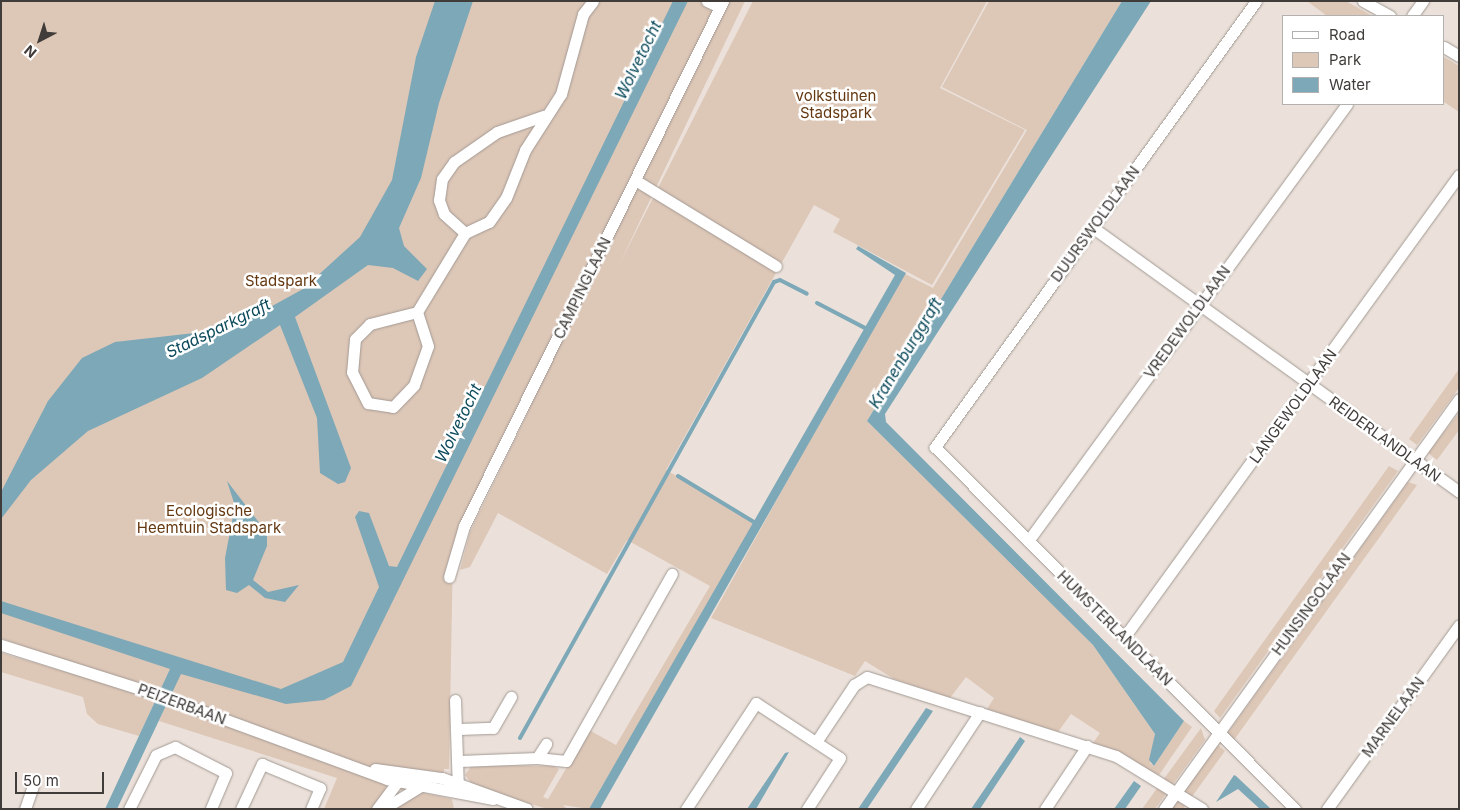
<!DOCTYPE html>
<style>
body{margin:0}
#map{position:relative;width:1460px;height:810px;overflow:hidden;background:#ebe1da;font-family:Inter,sans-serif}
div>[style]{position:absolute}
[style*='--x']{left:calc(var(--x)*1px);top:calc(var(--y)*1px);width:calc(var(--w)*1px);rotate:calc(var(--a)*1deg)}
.green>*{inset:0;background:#ddc7b7}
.water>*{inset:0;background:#7da8b7}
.stream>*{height:4px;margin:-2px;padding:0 2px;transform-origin:2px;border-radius:2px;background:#7da8b7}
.roads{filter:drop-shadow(0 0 1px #a29993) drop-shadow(0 0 1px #a29993)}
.minor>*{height:11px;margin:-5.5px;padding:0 5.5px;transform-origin:5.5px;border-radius:5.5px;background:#fff}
span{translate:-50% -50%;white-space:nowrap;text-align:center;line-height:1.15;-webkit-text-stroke:5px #fff;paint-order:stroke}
.park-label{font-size:15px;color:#643811}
.street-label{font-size:15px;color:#403c39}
.water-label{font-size:16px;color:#0c4a5b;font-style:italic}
.frame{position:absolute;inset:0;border:2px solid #403c39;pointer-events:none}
.legend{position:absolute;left:1282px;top:15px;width:162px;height:90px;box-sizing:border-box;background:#fff;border:1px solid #b3b1b0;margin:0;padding:6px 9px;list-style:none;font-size:15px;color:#403c39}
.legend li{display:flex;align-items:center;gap:10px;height:25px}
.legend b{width:25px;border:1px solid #b3b1b0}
.north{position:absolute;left:15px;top:15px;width:50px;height:50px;-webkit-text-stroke:4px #fff;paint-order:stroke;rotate:220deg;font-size:14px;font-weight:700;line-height:20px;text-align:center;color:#403c39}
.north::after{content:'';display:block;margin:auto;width:18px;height:22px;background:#403c39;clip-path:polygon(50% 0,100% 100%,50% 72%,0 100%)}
.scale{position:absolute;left:15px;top:772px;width:89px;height:22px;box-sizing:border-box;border:2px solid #403c39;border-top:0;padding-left:6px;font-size:15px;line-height:18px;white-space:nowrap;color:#403c39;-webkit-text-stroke:4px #fff;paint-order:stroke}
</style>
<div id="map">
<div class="green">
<i style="clip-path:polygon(1px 1px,745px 1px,619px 265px,753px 1px,987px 1px,940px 88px,1025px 130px,932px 285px,833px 232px,840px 219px,814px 205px,666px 470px,756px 521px,589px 809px,563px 805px,567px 809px,548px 809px,475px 788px,465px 775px,472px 765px,553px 766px,559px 769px,543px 797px,548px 799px,589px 730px,616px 745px,710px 586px,627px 540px,607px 574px,498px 513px,470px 567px,460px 570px,470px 532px,534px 400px,453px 551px,449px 769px,444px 769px,444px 783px,419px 792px,452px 799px,454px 809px,390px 809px,404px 791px,388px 784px,374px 809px,324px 809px,337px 778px,159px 721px,166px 705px,349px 769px,1px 638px)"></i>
<i style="clip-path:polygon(989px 1px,1122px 1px,867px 421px,1093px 645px,1155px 734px,1150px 763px,1154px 766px,1184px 721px,1192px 727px,1159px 775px,1093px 743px,1100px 733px,1071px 714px,1058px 732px,987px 709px,994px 698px,966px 677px,950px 698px,894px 679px,865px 661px,855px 676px,711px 618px,903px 273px,933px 288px,1027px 130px,942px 87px)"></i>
<i style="clip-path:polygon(1307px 1px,1346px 1px,1372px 16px,1327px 16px)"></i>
<i style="clip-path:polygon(1444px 57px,1459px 66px,1459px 112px,1444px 102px)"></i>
<i style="clip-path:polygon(1459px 369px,1459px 388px,1417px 445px,1409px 439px)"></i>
<i style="clip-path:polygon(1459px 413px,1459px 430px,1437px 460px,1428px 453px)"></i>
<i style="clip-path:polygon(1389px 466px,1398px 471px,1220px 718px,1214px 711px)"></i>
<i style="clip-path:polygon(1408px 482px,1417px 485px,1234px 740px,1227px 734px)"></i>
<i style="clip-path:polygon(1px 653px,91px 679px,155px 701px,139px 736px,98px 724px,87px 714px,83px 697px,1px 672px)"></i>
<i style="clip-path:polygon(1201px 728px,1205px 740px,1155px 809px,1142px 809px)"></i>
<i style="clip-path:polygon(1218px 745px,1225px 751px,1183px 809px,1171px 809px)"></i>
</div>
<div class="water">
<i style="clip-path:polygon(435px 1px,473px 1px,439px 103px,421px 178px,399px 228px,404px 246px,427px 269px,418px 281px,393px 268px,368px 265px,295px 317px,351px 468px,345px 482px,338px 484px,320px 473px,317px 418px,280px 325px,202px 378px,88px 431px,31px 480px,1px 519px,1px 492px,48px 401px,82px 358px,115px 342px,212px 331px,243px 322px,303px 289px,360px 237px,392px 180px,416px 57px)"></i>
<i style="clip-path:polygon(673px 1px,688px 1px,351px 686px,324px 700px,286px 704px,181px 674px,117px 809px,105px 809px,170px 669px,1px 613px,1px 601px,281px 689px,343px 662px,379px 587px,355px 517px,359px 511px,369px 513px,389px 566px,397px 567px)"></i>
<i style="clip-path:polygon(1122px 1px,1151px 1px,885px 414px,886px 422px,1184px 721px,1154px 766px,1149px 760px,1155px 734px,1093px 645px,867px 421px)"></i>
<i style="clip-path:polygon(858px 246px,906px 273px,600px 809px,589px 809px,895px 275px,856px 249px)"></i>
<i style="clip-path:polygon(227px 481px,267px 533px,267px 546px,253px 580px,268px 592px,299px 585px,285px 602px,265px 598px,249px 585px,237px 593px,226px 590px,225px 558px,235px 506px)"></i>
<i style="clip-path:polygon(926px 708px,933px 711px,867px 809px,858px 809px)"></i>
<i style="clip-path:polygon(1020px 737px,1025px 741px,980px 809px,971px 809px)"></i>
<i style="clip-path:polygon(789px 752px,756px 809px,747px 809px,785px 753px)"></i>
<i style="clip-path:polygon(1234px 775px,1236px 776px,1271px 809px,1260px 809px,1238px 789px,1216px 802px)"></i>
<i style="clip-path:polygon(1134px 781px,1141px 786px,1125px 809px,1114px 809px)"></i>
</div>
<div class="stream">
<i style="--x:817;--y:303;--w:56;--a:27.5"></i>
<i style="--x:678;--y:476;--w:95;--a:31.2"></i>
<i style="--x:520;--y:738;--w:522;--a:-60.88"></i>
<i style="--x:774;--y:282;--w:6;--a:-18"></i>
<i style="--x:780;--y:280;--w:30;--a:27"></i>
</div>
<div class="roads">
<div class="minor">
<i style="--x:707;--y:1;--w:14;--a:25"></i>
<i style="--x:1256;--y:1;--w:550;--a:125.74"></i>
<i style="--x:935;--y:447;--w:511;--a:45.16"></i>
<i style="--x:1363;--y:1;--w:31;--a:29"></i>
<i style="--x:1412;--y:16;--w:19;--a:-54"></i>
<i style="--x:1444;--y:47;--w:17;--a:31"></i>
<i style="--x:635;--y:180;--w:165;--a:31.4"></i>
<i style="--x:1092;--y:227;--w:453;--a:35.8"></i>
<i style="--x:465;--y:233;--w:28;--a:-138"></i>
<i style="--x:444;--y:214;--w:15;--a:-110"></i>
<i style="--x:439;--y:200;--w:21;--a:-82"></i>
<i style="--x:442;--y:179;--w:21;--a:-55"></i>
<i style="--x:454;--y:162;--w:52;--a:-34.9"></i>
<i style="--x:497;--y:132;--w:49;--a:-19.2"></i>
<i style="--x:417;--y:312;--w:49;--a:165.7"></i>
<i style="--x:370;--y:324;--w:21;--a:135"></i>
<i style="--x:355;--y:339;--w:33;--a:95"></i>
<i style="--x:352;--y:372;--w:35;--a:63"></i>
<i style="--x:368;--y:403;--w:25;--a:9"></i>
<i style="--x:393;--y:407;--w:30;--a:-46"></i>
<i style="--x:414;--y:385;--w:41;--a:-70.3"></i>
<i style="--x:428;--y:346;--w:36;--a:-108"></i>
<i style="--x:417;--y:312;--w:92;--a:-58.7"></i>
<i style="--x:465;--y:233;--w:26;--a:-25"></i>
<i style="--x:489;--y:222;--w:29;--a:-55"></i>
<i style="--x:506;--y:198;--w:52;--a:-68.4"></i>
<i style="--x:525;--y:150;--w:67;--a:-57.3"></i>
<i style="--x:561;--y:94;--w:83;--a:-74.6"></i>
<i style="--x:583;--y:14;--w:16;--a:-52"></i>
<i style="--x:1028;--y:541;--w:541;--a:-53.87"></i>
<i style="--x:449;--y:577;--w:53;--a:-73.6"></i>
<i style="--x:464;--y:526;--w:585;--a:-63.74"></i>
<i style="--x:1125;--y:636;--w:569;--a:-54.08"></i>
<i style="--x:1;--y:645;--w:163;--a:17.5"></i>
<i style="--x:156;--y:694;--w:246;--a:20.2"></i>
<i style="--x:387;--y:779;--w:108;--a:10.7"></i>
<i style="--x:455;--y:700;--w:90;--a:88.1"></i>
<i style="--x:459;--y:729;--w:34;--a:-2"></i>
<i style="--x:493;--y:728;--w:36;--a:-60"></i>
<i style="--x:816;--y:742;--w:69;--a:-56.3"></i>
<i style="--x:854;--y:685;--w:15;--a:-32"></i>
<i style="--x:867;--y:677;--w:261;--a:17.6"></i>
<i style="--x:1116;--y:756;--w:101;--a:31.6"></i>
<i style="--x:537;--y:758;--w:29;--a:6"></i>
<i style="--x:566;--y:761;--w:215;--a:-60.5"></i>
<i style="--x:459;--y:761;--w:78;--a:-2.2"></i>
<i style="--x:537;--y:758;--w:17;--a:-57"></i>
<i style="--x:375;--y:769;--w:68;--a:7.7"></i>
<i style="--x:442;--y:778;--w:90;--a:20"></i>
<i style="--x:25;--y:809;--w:28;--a:-71"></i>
<i style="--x:129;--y:809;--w:60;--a:-63.4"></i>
<i style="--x:156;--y:755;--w:21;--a:-23"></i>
<i style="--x:175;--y:747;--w:57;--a:27"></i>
<i style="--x:226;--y:773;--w:39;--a:113"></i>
<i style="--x:241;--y:809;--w:50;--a:-65"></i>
<i style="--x:262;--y:764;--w:63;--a:22.5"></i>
<i style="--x:320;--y:788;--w:23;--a:113"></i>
<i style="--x:377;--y:809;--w:40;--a:-53"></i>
<i style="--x:383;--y:809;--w:42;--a:-31.4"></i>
<i style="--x:686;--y:809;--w:127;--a:-56.6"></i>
<i style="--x:756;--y:703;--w:100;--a:33.2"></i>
<i style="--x:840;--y:758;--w:61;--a:122.9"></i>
<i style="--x:916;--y:809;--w:116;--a:-56.6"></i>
<i style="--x:1045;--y:809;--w:76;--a:-56.3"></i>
<i style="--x:1164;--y:809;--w:505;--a:-54.26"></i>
<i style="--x:1327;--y:809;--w:226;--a:-54.3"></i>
</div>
</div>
<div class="park-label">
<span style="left:836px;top:104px">volkstuinen<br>Stadspark</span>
<span style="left:281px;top:281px">Stadspark</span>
<span style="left:209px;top:519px">Ecologische<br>Heemtuin Stadspark</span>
</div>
<div class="street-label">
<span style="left:1095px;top:224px;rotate:-54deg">DUURSWOLDLAAN</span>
<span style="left:582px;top:288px;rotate:-64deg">CAMPINGLAAN</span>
<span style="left:1187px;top:322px;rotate:-54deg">VREDEWOLDLAAN</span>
<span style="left:1293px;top:406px;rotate:-54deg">LANGEWOLDLAAN</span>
<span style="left:1385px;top:439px;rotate:36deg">REIDERLANDLAAN</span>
<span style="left:1311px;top:604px;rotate:-54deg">HUNSINGOLAAN</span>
<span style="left:1115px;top:628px;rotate:45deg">HUMSTERLANDLAAN</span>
<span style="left:182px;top:704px;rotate:20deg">PEIZERBAAN</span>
<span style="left:1393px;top:717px;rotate:-54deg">MARNELAAN</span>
</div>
<div class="water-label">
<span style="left:638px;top:60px;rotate:-64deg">Wolvetocht</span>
<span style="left:218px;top:328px;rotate:-26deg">Stadsparkgraft</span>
<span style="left:905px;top:353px;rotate:-59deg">Kranenburggraft</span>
<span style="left:458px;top:423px;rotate:-64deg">Wolvetocht</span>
</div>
<div class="frame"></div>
<ul class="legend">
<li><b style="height:6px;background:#fff"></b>Road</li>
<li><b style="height:14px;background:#ddc7b7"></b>Park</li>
<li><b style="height:14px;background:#7da8b7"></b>Water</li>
</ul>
<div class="north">N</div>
<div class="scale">50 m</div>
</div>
